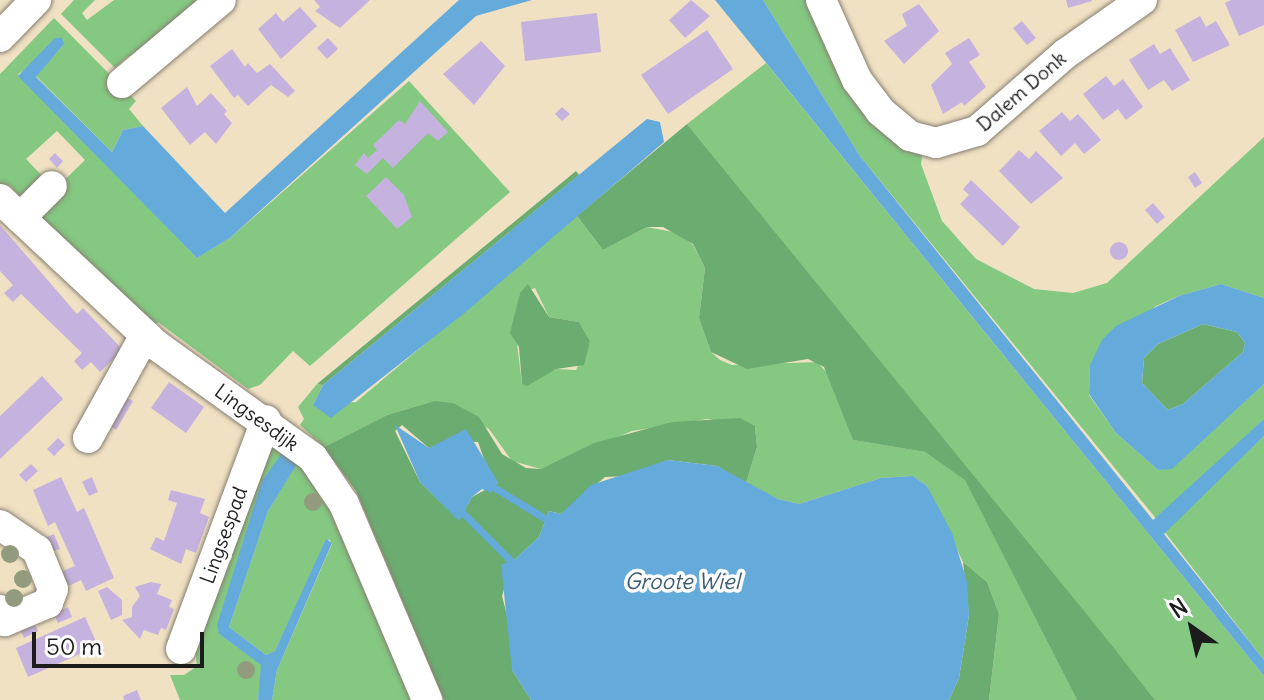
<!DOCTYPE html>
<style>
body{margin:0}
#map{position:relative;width:1264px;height:700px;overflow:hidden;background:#f0e1c3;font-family:Delius,sans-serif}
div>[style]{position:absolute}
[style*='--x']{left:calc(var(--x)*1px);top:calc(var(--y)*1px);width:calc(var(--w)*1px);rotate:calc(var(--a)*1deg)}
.green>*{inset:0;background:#84c882}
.forest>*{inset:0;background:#6bac70}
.water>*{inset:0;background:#64abdb}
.stream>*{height:7px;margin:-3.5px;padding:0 3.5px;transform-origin:3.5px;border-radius:3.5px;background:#64abdb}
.building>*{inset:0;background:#c5b2de}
.round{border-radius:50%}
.roads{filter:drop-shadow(0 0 2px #867e70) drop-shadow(0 0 2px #867e70)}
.minor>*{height:30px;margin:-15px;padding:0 15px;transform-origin:15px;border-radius:15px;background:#fff}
.trees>*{width:18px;height:18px;margin:-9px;border-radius:50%;background:#929b7e}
span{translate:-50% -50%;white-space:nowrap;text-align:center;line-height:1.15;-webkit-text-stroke:7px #fff;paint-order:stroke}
.street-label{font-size:20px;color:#1c1c1c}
.water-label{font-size:22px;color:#3c5c72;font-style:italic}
.north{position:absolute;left:1152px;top:588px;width:80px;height:80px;-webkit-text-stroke:6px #fff;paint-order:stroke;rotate:326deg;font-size:22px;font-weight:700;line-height:32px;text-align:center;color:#1c1c1c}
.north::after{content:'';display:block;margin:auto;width:28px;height:36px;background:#1c1c1c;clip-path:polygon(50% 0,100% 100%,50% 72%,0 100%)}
.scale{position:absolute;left:32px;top:632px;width:172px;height:36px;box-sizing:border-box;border:4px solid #1c1c1c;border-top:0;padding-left:10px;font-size:24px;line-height:28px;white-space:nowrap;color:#1c1c1c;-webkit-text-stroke:6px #fff;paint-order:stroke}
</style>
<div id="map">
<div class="green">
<i style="clip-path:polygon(74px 0,95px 0,82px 13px,87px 20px,114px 0,207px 0,140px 55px,128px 56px,115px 68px,61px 14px)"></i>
<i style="clip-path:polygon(763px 0,808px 0,923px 151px,921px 164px,942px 221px,976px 259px,1034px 289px,1073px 293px,1107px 283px,1264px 137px,1264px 298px,1221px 284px,1179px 296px,1156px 306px,1090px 365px,1089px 395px,1116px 433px,1158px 470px,1172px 468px,1264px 384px,1264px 419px,1158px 521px,860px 156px)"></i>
<i style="clip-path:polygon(54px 18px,136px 101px,129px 109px,143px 126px,123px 130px,112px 152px,36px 76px,64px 44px,18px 74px,197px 258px,230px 238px,409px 81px,510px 192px,310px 366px,293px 351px,260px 385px,248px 389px,158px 322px,152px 329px,33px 211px,85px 160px,57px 131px,26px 159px,48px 182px,21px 197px,9px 185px,4px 189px,0 185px,0 74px)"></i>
<i style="clip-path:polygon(766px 63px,1264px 676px,1264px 700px,1155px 700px,687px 124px)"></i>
<i style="clip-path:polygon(evenodd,577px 216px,603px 250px,647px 227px,678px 233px,693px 245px,705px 268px,699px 318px,711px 352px,720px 360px,732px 365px,817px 362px,832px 378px,853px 440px,925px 452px,965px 479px,1077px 700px,989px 700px,999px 614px,987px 582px,963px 562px,927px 486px,913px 476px,881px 478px,799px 504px,778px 499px,746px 483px,757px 447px,755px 426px,707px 419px,632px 431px,541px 469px,512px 461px,489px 429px,434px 401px,387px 415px,324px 447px,300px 425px,304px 419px,298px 407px,317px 384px,323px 385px,313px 405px,356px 402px,577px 216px,535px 288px,549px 317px,579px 322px,590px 341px,576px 370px,556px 369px,522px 384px,515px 327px,520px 293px,535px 288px)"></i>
<i style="clip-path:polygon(1264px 436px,1264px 660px,1164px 531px)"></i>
<i style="clip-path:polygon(268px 438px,313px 468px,419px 700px,272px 700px,277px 670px,332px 544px,329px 539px,275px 651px,266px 655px,229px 627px,268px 511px,296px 465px,282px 454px,219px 634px,262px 665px,258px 700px,180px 700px,170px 675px,184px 675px,197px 666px,194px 641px)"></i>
</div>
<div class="forest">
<i style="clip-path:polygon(687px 124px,1093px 622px,1155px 700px,1077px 700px,965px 480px,925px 452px,853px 440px,824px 367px,808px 359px,747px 369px,711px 352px,699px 318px,705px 268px,693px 244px,663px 227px,647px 227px,603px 250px,577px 216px)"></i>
<i style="clip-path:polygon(576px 171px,579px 175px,323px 385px,317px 384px)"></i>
<i style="clip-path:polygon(528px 284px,549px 317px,579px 322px,590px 341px,584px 365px,556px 369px,527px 386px,522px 384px,519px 347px,510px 333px,520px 293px)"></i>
<i style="clip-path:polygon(1203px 324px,1237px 332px,1245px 343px,1243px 352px,1183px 404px,1168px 410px,1142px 383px,1144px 358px,1158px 344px)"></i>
<i style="clip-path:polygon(evenodd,434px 401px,453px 403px,479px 417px,502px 454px,526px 468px,541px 469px,594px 443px,672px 422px,740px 418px,755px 426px,757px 447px,746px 483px,717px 466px,668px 460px,627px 476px,605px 477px,561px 514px,549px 511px,539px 537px,512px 562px,502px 596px,512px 635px,512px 670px,531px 700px,444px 700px,356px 491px,324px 447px,387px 415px,434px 401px,402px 425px,429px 448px,447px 441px,478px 442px,490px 476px,498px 483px,472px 497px,459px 520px,420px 482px,395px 431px,402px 425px)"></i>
<i style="clip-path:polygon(963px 562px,987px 582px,999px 614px,989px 700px,949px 700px,959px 678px,969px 615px)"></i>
</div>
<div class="water">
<i style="clip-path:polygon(459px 0,532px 0,476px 16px,230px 238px,197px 258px,18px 76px,55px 38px,62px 38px,64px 44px,36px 77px,112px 152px,123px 130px,143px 126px,225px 213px)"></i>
<i style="clip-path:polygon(715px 0,763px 0,860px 156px,1153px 520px,1264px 419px,1264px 436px,1164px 534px,1264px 660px,1264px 676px)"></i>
<i style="clip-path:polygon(647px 119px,660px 122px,664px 142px,467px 311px,331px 418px,313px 405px,323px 385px)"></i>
<i style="clip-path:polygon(evenodd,1221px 284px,1264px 298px,1264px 384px,1172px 469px,1158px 470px,1116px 433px,1089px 394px,1090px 365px,1102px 340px,1116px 326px,1179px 296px,1221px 284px,1203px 324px,1237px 332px,1245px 343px,1243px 352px,1183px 404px,1168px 410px,1142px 383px,1144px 358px,1158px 344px,1203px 324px)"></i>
<i style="clip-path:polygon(395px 425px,429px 448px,466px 429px,498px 482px,491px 493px,482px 489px,472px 497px,459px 521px,420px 482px)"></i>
<i style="clip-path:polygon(282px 453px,297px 464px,268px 511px,229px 627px,266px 655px,275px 651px,326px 539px,332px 543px,277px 670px,272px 700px,258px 700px,261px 665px,219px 634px,217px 625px,262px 481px)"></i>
<i style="clip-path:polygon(668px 460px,717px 466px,778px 499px,799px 504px,881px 478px,913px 476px,927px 486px,952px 533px,967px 581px,969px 615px,959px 678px,949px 700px,531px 700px,512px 670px,501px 564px,512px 562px,539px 537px,549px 511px,561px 514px,591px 485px)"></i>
</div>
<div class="stream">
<i style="--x:495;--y:488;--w:60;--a:31.3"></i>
<i style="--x:463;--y:513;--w:69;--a:45"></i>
</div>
<div class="building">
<i style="clip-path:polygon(314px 0,370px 0,340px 28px,315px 11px,320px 7px)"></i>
<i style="clip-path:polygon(691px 0,710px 16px,685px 38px,669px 20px)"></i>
<i style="clip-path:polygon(1066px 0,1092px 0,1092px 1px,1068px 8px)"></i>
<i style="clip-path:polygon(1231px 0,1264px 0,1264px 25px,1239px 36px,1225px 3px)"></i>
<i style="clip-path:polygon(919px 4px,939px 31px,904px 64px,884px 41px,907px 26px,902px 14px)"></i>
<i style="clip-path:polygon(300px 7px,317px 26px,281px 59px,258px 29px,276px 13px,283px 22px)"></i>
<i style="clip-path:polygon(597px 13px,601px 52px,525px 61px,521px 22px)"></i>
<i style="clip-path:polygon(1200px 16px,1206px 27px,1216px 21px,1230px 45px,1193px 62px,1175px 30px)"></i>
<i style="clip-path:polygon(1022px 21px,1036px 38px,1027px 45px,1013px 28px)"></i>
<i style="clip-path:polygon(707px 30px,733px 69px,668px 114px,641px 75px)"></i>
<i style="clip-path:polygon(328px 38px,338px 49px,327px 59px,317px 48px)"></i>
<i style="clip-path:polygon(969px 38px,980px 55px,969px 62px,986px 87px,964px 106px,962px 102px,943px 114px,931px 85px,952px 64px,945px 53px)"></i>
<i style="clip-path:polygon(481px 41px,505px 66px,474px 105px,443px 74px)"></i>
<i style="clip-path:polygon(1154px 44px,1160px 54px,1170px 48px,1190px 80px,1172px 91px,1164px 80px,1148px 90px,1129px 60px)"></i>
<i style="clip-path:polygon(232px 49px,245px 67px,248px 63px,257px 73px,270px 64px,295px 91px,288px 97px,271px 85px,248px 106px,238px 95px,234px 98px,210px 66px)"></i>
<i style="clip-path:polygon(1106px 76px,1114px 86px,1123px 79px,1143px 107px,1126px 120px,1118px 109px,1103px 120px,1083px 94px)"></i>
<i style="clip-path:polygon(187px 87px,197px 106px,211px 93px,227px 111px,224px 114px,232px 123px,216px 144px,205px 132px,190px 145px,161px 108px)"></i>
<i style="clip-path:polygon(420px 101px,448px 132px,438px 141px,428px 133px,393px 168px,383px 158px,367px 174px,355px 165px,364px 153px,368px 158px,377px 150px,373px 145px,399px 120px,405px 124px)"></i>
<i style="clip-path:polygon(562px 107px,570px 114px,562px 121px,555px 114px)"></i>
<i style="clip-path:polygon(1062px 112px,1070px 121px,1078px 114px,1101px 140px,1084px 154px,1075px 143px,1061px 156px,1039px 131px)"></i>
<i style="clip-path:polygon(1019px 150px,1029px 159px,1036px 151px,1063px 178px,1031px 204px,999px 171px)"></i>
<i style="clip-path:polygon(55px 153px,63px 161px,57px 168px,49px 159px)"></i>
<i style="clip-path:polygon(1195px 172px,1202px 183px,1195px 188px,1188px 177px)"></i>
<i style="clip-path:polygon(386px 177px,404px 195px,412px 217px,397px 229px,366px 196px)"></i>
<i style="clip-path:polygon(971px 180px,1020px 227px,1003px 246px,960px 204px,969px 195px,963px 189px)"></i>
<i style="clip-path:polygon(1153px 203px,1165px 217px,1157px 224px,1145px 210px)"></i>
<i style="clip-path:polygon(0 225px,77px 314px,83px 308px,123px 350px,100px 372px,91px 362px,82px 370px,74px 361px,82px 353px,21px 294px,13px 302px,4px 293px,13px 285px,0 271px)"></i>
<i class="round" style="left:1110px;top:242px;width:18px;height:18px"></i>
<i style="clip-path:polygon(42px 376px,63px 399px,0 459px,0 416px)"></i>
<i style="clip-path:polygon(169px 382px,204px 407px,186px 433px,151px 408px)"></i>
<i style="clip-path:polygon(123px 396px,133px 401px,116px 430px,106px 423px)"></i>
<i style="clip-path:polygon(58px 438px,65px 445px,54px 456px,47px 449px)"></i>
<i style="clip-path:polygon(31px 464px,38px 471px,26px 482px,19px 475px)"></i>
<i style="clip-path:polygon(61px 477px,77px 512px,84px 508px,114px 578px,86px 591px,81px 580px,67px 587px,60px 572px,75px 566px,55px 522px,48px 526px,33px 490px)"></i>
<i style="clip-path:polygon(92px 477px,98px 492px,89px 496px,82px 482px)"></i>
<i style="clip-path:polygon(171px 490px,205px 499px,200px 513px,209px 517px,196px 553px,186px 549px,181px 564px,150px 549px,156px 537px,164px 541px,177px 503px,168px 500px)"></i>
<i style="clip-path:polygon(54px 534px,60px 549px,51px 552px,45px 538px)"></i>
<i style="clip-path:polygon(151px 582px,161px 584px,157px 594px,172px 600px,169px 607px,174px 609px,166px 630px,161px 628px,158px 635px,144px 630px,140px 639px,122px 620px,132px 617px,132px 607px,140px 596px,135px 587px)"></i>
<i style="clip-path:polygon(107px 587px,122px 600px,122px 615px,111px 620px,98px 591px)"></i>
<i style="clip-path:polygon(68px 607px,72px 617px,58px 623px,54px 614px)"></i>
<i style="clip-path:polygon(85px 617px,98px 646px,28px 677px,16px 648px)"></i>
<i style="clip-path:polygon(34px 622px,38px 631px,24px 638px,20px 629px)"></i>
<i style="clip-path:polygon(137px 690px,141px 700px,124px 700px,123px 696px)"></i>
</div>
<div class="roads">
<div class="minor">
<i style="--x:821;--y:0;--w:88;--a:65.8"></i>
<i style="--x:857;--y:80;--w:39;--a:53"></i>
<i style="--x:880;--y:111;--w:39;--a:40"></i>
<i style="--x:910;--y:136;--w:27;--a:15"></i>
<i style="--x:936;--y:143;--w:43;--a:-16.3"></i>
<i style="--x:977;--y:131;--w:117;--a:-41.2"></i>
<i style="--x:1065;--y:54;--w:94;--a:-35"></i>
<i style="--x:0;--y:37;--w:52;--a:-45.8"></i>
<i style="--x:122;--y:83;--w:129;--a:-40"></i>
<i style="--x:0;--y:199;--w:214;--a:43.1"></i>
<i style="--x:156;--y:345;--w:193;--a:35.7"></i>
<i style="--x:313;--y:458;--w:55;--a:56"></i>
<i style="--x:344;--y:504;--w:213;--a:67"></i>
<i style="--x:20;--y:218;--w:45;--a:-45"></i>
<i style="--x:88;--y:438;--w:118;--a:-61"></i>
<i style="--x:0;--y:525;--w:45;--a:34"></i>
<i style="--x:37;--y:550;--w:42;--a:67.7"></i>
<i style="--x:53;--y:589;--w:15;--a:110"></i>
<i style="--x:48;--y:603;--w:47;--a:157.3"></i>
<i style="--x:5;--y:621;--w:12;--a:-114"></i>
<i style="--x:181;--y:649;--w:244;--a:-69.6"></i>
</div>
</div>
<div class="trees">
<i style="left:313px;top:502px"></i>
<i style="left:10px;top:554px"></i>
<i style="left:23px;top:579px"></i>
<i style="left:14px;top:598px"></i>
<i style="left:246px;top:670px"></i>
</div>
<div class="street-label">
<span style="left:1021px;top:91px;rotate:-41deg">Dalem Donk</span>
<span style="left:257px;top:417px;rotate:36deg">Lingsesdijk</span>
<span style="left:223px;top:535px;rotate:-70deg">Lingsespad</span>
</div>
<div class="water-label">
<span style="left:682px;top:582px">Groote Wiel</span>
</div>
<div class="north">N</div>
<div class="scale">50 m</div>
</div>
